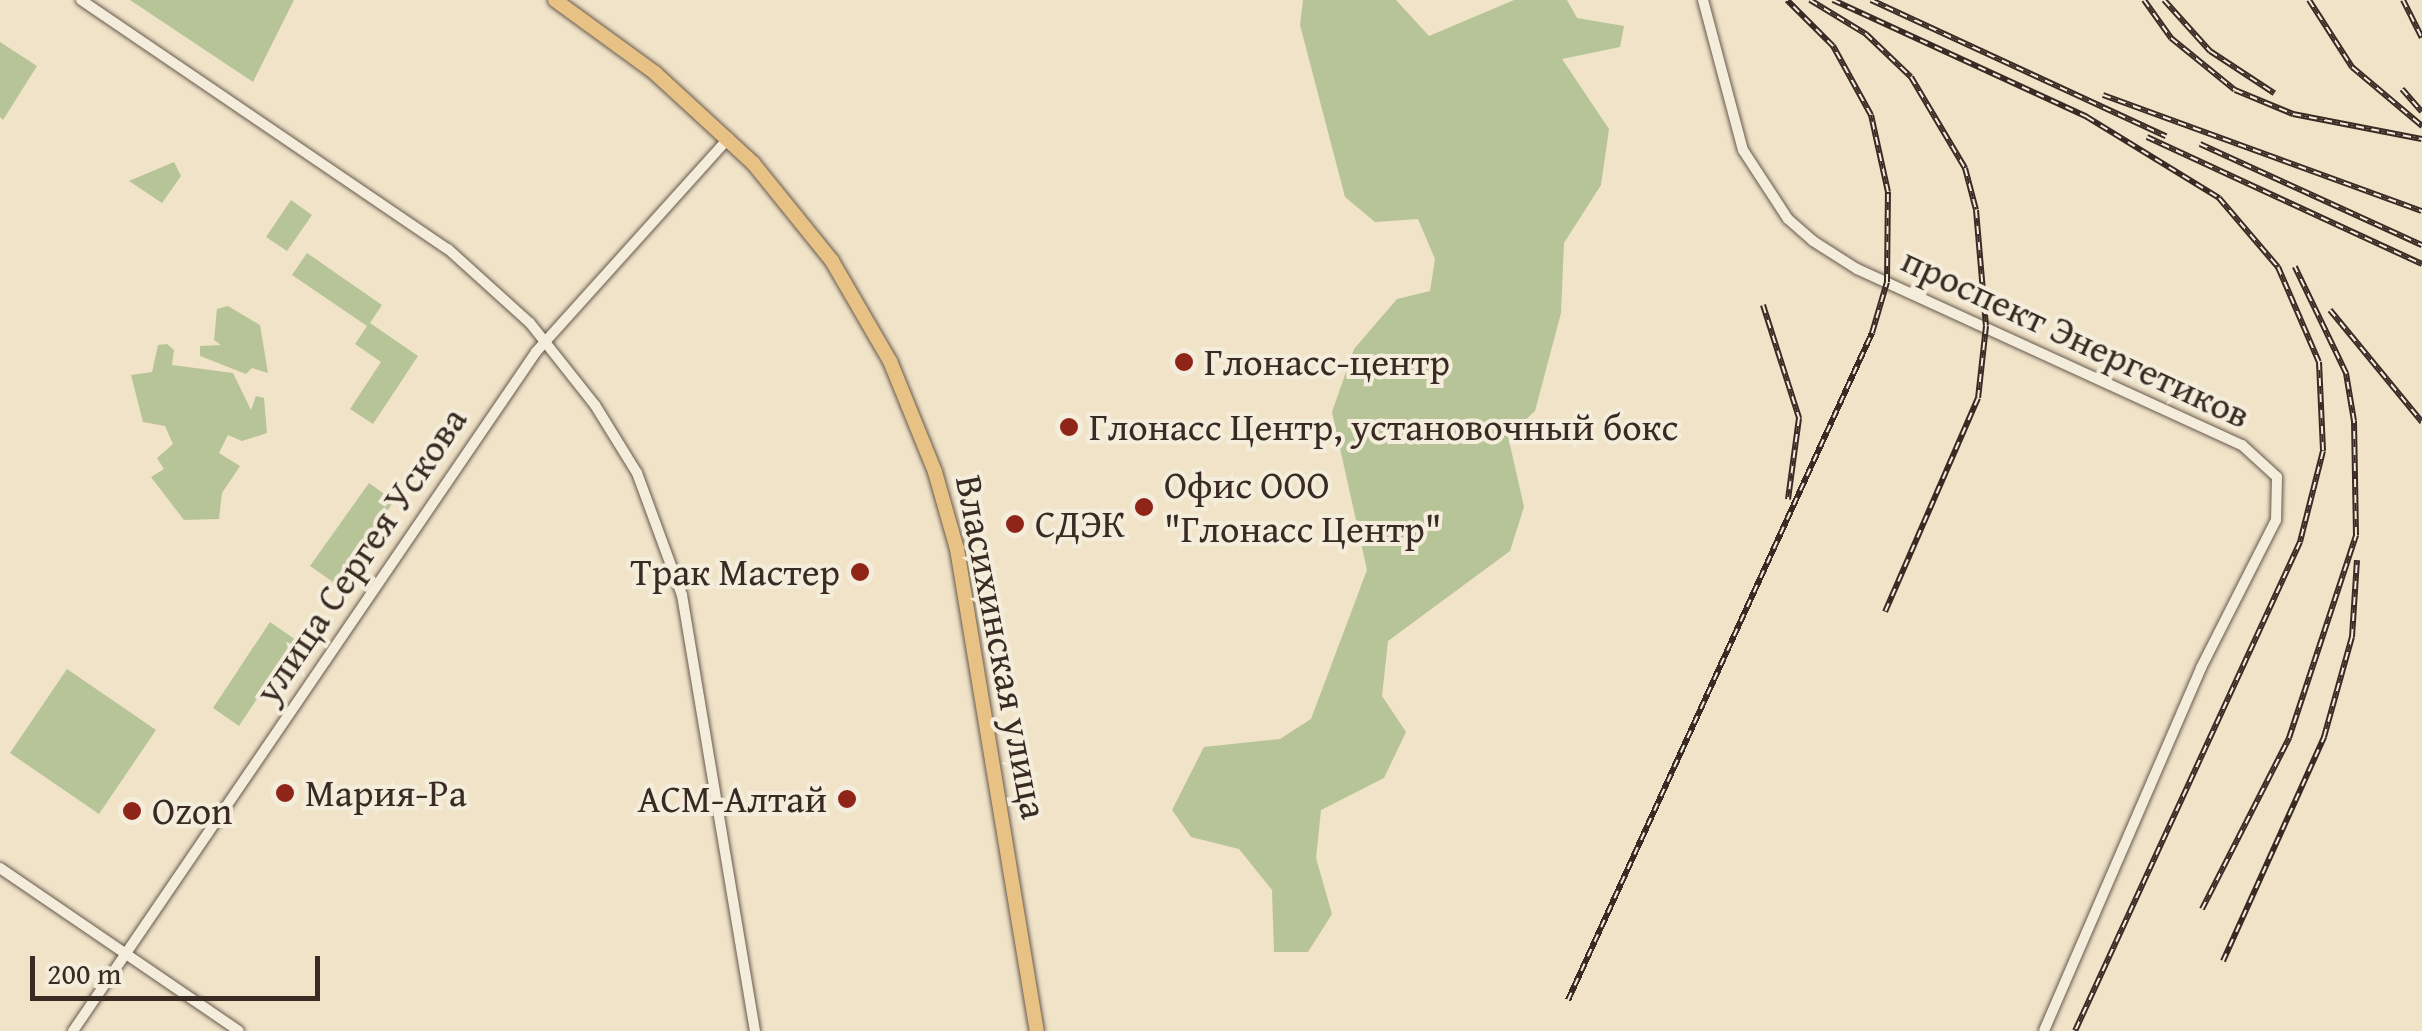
<!DOCTYPE html>
<meta charset="utf-8">
<style>
body{margin:0}
#map{position:relative;width:2422px;height:1031px;overflow:hidden;background:#f0e3c8;font-family:"Gentium Book Plus",serif}
div>[style]{position:absolute}
[style*='--x']{left:calc(var(--x)*1px);top:calc(var(--y)*1px);width:calc(var(--w)*1px);rotate:calc(var(--a)*1deg)}
.green>*{inset:0;background:#b7c498}
.roads{filter:drop-shadow(0 0 2px #67594d) drop-shadow(0 0 2px #67594d)}
.minor>*{height:10px;margin:-5px;padding:0 5px;transform-origin:5px;border-radius:5px;background:#f5eddb}
.highway>*{height:14px;margin:-7px;padding:0 7px;transform-origin:7px;border-radius:7px;background:#e8c284}
.rail>*{height:6px;margin-top:-3px;transform-origin:0;background:repeating-linear-gradient(90deg,#f5eddb 0 8px,#392b24 0 16px);box-sizing:border-box;border-block:2px solid #392b24}
.dots>*{width:28px;height:28px;translate:-50% -50%;box-sizing:border-box;border:5px solid #f5eddb;border-radius:50%}
span{translate:-50% -50%;white-space:nowrap;text-align:center;line-height:1.15;-webkit-text-stroke:8px #f5eddb;paint-order:stroke}
.street-label{font-size:38px;color:#392b24}
.poi-label{font-size:38px;color:#392b24}
.left{translate:0 -50%;text-align:left}
.right{translate:-100% -50%;text-align:right}
.scale{position:absolute;left:30px;top:956px;width:290px;height:45px;box-sizing:border-box;border:5px solid #392b24;border-top:0;padding-left:12px;font-size:30px;line-height:35px;white-space:nowrap;color:#392b24;-webkit-text-stroke:8px #f5eddb;paint-order:stroke}
</style>
<div id="map">
<div class="green">
<i style="clip-path:polygon(130px 0,294px 0,253px 82px)"></i>
<i style="clip-path:polygon(1303px 0,1396px 0,1429px 36px,1514px 0,1567px 0,1577px 18px,1624px 26px,1620px 47px,1562px 59px,1609px 129px,1601px 185px,1564px 243px,1561px 313px,1535px 411px,1508px 436px,1524px 507px,1510px 551px,1388px 641px,1382px 696px,1406px 732px,1384px 778px,1321px 810px,1316px 858px,1332px 914px,1308px 952px,1274px 952px,1272px 890px,1239px 849px,1191px 837px,1172px 810px,1204px 747px,1280px 739px,1311px 719px,1367px 570px,1332px 412px,1354px 349px,1397px 299px,1430px 291px,1435px 259px,1418px 219px,1375px 222px,1345px 197px,1300px 25px)"></i>
<i style="clip-path:polygon(0 42px,37px 66px,3px 120px,0 117px)"></i>
<i style="clip-path:polygon(174px 162px,181px 176px,162px 203px,129px 181px)"></i>
<i style="clip-path:polygon(291px 200px,312px 215px,287px 251px,266px 237px)"></i>
<i style="clip-path:polygon(307px 253px,382px 305px,370px 323px,418px 356px,373px 424px,350px 409px,381px 362px,355px 344px,367px 326px,292px 275px)"></i>
<i style="clip-path:polygon(228px 306px,260px 325px,268px 373px,252px 368px,246px 374px,200px 356px,200px 346px,221px 345px,214px 340px,217px 309px)"></i>
<i style="clip-path:polygon(167px 344px,174px 350px,172px 365px,233px 373px,251px 410px,256px 396px,264px 398px,267px 433px,242px 441px,228px 435px,219px 453px,240px 466px,222px 493px,219px 519px,184px 520px,151px 477px,164px 469px,157px 458px,173px 444px,165px 426px,143px 422px,131px 375px,152px 372px,158px 345px)"></i>
<i style="clip-path:polygon(369px 483px,394px 501px,336px 584px,310px 566px)"></i>
<i style="clip-path:polygon(270px 622px,296px 640px,239px 726px,213px 708px)"></i>
<i style="clip-path:polygon(67px 669px,156px 730px,99px 814px,10px 753px)"></i>
</div>
<div class="roads">
<div class="minor">
<i style="--x:81;--y:0;--w:443;--a:34.2"></i>
<i style="--x:448;--y:249;--w:110;--a:42.1"></i>
<i style="--x:530;--y:323;--w:105;--a:51.6"></i>
<i style="--x:595;--y:405;--w:80;--a:58.3"></i>
<i style="--x:637;--y:473;--w:130;--a:69.8"></i>
<i style="--x:682;--y:595;--w:442;--a:80.5"></i>
<i style="--x:1703;--y:0;--w:155;--a:75.1"></i>
<i style="--x:1743;--y:150;--w:82;--a:56.9"></i>
<i style="--x:1788;--y:219;--w:33;--a:41"></i>
<i style="--x:1813;--y:241;--w:52;--a:32.5"></i>
<i style="--x:1857;--y:269;--w:423;--a:24.6"></i>
<i style="--x:2242;--y:445;--w:47;--a:42.4"></i>
<i style="--x:2277;--y:477;--w:43;--a:91.3"></i>
<i style="--x:2276;--y:520;--w:166;--a:116.9"></i>
<i style="--x:2201;--y:668;--w:395;--a:113.4"></i>
<i style="--x:0;--y:868;--w:289;--a:34.3"></i>
<i style="--x:73;--y:1031;--w:822;--a:-55.71"></i>
<i style="--x:536;--y:352;--w:288;--a:-48"></i>
</div>
<div class="highway">
<i style="--x:555;--y:0;--w:124;--a:36.1"></i>
<i style="--x:655;--y:73;--w:133;--a:42.6"></i>
<i style="--x:753;--y:163;--w:126;--a:51.1"></i>
<i style="--x:832;--y:261;--w:116;--a:59.9"></i>
<i style="--x:890;--y:361;--w:120;--a:67.9"></i>
<i style="--x:935;--y:472;--w:80;--a:74.1"></i>
<i style="--x:957;--y:549;--w:489;--a:80.6"></i>
</div>
</div>
<div class="rail">
<i style="--x:1810;--y:0;--w:66;--a:31.3"></i>
<i style="--x:1866;--y:34;--w:62;--a:43.7"></i>
<i style="--x:1911;--y:77;--w:106;--a:59.3"></i>
<i style="--x:1965;--y:168;--w:43;--a:75.3"></i>
<i style="--x:1976;--y:210;--w:116;--a:85.1"></i>
<i style="--x:1986;--y:326;--w:72;--a:96.3"></i>
<i style="--x:1978;--y:398;--w:233;--a:113.5"></i>
<i style="--x:1833;--y:0;--w:280;--a:24.7"></i>
<i style="--x:2087;--y:117;--w:155;--a:31.5"></i>
<i style="--x:2219;--y:198;--w:91;--a:49.5"></i>
<i style="--x:2278;--y:267;--w:103;--a:66.7"></i>
<i style="--x:2319;--y:362;--w:89;--a:87.4"></i>
<i style="--x:2323;--y:451;--w:94;--a:104.2"></i>
<i style="--x:2300;--y:542;--w:538;--a:114.71"></i>
<i style="--x:1871;--y:0;--w:325;--a:24.8"></i>
<i style="--x:2144;--y:0;--w:47;--a:54.6"></i>
<i style="--x:2171;--y:38;--w:82;--a:39.1"></i>
<i style="--x:2235;--y:90;--w:63;--a:22.5"></i>
<i style="--x:2293;--y:114;--w:131;--a:11"></i>
<i style="--x:2164;--y:0;--w:69;--a:48"></i>
<i style="--x:2210;--y:51;--w:77;--a:33.3"></i>
<i style="--x:2309;--y:0;--w:80;--a:57.3"></i>
<i style="--x:2352;--y:67;--w:92;--a:40.1"></i>
<i style="--x:2403;--y:0;--w:42;--a:63.4"></i>
<i style="--x:2402;--y:89;--w:30;--a:49"></i>
<i style="--x:2103;--y:95;--w:339;--a:20"></i>
<i style="--x:2147;--y:137;--w:303;--a:24.8"></i>
<i style="--x:2200;--y:144;--w:244;--a:24.5"></i>
<i style="--x:1763;--y:305;--w:119;--a:72.3"></i>
<i style="--x:1799;--y:418;--w:82;--a:97.7"></i>
<i style="--x:2330;--y:310;--w:145;--a:50.6"></i>
<i style="--x:2202;--y:909;--w:192;--a:-63"></i>
<i style="--x:2289;--y:738;--w:214;--a:-71.7"></i>
<i style="--x:2356;--y:535;--w:114;--a:-91"></i>
<i style="--x:2354;--y:421;--w:49;--a:-99.5"></i>
<i style="--x:2346;--y:373;--w:118;--a:-115.7"></i>
<i style="--x:2223;--y:961;--w:246;--a:-65.7"></i>
<i style="--x:2324;--y:737;--w:104;--a:-74.4"></i>
<i style="--x:2352;--y:637;--w:77;--a:-86.3"></i>
<i style="--x:1568;--y:1000;--w:733;--a:-65.5"></i>
<i style="--x:1872;--y:333;--w:53;--a:-73.6"></i>
<i style="--x:1887;--y:282;--w:90;--a:-89.4"></i>
<i style="--x:1888;--y:192;--w:79;--a:-102.4"></i>
<i style="--x:1871;--y:115;--w:79;--a:-118.8"></i>
<i style="--x:1833;--y:46;--w:65;--a:-135"></i>
</div>
<div class="dots">
<i style="left:1184px;top:362px;background:#8f2418"></i>
<i style="left:1069px;top:427px;background:#8f2418"></i>
<i style="left:1144px;top:507px;background:#8f2418"></i>
<i style="left:1015px;top:524px;background:#8f2418"></i>
<i style="left:860px;top:572px;background:#8f2418"></i>
<i style="left:285px;top:793px;background:#8f2418"></i>
<i style="left:847px;top:799px;background:#8f2418"></i>
<i style="left:132px;top:811px;background:#8f2418"></i>
</div>
<div class="street-label">
<span style="left:2076px;top:337px;rotate:25deg">проспект Энергетиков</span>
<span style="left:360px;top:555px;rotate:-56deg">улица Сергея Ускова</span>
<span style="left:1002px;top:647px;rotate:79deg">Власихинская улица</span>
</div>
<div class="poi-label">
<span class="left" style="left:1204px;top:362px">Глонасс-центр</span>
<span class="left" style="left:1089px;top:427px">Глонасс Центр, установочный бокс</span>
<span class="left" style="left:1164px;top:507px">Офис ООО<br>"Глонасс Центр"</span>
<span class="left" style="left:1035px;top:524px">СДЭК</span>
<span class="right" style="left:840px;top:572px">Трак Мастер</span>
<span class="left" style="left:305px;top:793px">Мария-Ра</span>
<span class="right" style="left:827px;top:799px">АСМ-Алтай</span>
<span class="left" style="left:152px;top:811px">Ozon</span>
</div>
<div class="scale">200 m</div>
</div>
